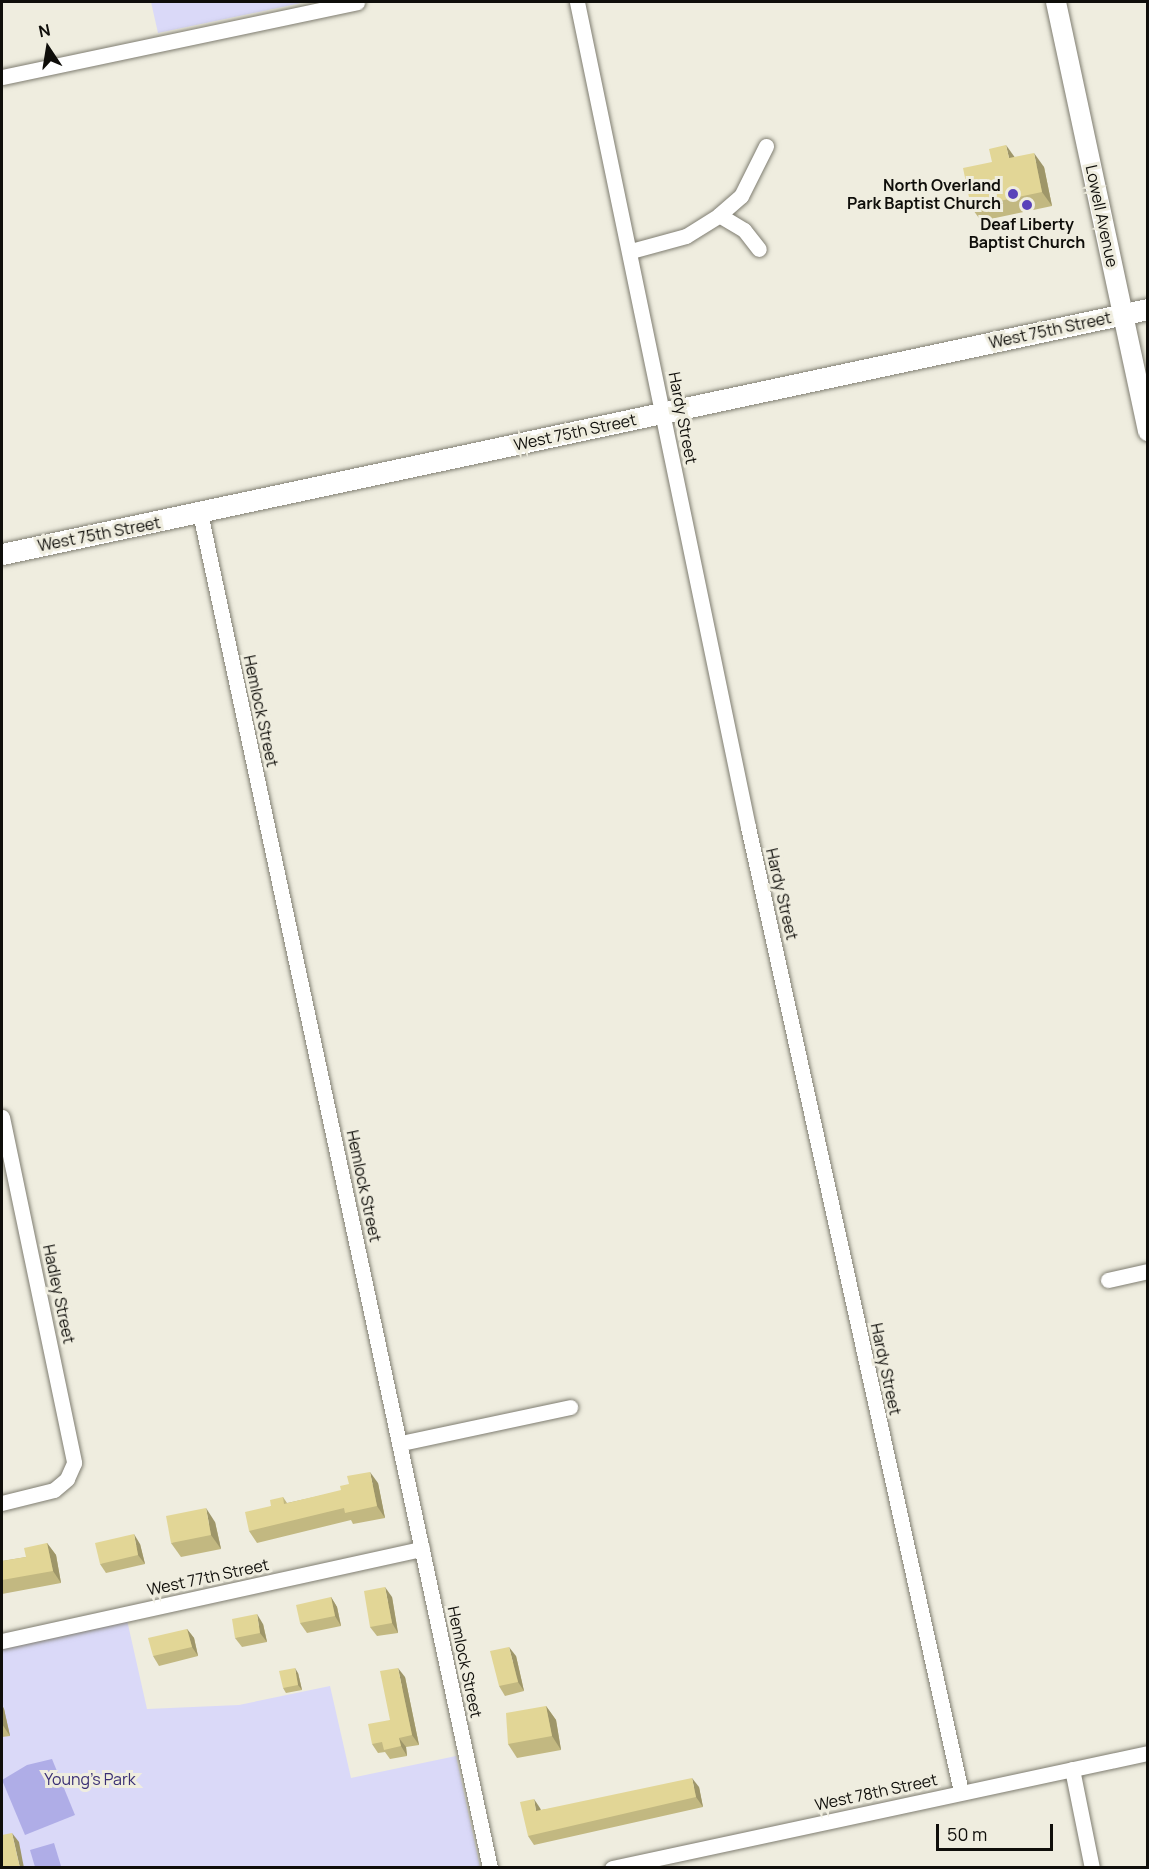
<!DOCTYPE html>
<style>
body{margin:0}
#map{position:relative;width:1149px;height:1869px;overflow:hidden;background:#efeddf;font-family:Manrope,sans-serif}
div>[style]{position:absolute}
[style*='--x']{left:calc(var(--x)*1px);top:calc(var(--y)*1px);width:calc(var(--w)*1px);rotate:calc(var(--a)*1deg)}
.green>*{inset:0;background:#dad9f8}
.water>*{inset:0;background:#afade7}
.roads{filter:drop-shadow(0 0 2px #7f7d71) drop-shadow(0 0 2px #7f7d71)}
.minor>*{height:15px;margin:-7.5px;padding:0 7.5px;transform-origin:7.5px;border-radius:7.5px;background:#fff}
.tertiary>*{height:20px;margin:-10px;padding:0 10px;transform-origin:10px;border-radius:10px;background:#fff}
.secondary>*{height:21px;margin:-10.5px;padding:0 10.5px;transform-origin:10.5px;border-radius:10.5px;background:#fff}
.wall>*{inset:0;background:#c2b881}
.shaded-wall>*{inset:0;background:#9e9669}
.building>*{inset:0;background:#e2d696}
.dots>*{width:16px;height:16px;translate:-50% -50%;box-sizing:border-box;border:3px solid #efeddf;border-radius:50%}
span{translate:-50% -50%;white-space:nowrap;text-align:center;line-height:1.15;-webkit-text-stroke:6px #efeddf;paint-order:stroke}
.poi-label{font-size:16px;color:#0f0e0a;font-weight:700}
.right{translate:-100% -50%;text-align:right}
.street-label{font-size:16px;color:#0f0e0a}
.park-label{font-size:16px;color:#3a2f74}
.frame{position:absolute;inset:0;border:3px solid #0f0e0a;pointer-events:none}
.north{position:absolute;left:18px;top:18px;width:60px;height:60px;-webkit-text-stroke:4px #efeddf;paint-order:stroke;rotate:348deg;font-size:16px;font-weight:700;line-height:24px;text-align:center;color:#0f0e0a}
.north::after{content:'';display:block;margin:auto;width:21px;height:27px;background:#0f0e0a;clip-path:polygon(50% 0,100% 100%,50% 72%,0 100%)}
.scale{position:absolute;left:936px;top:1824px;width:117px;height:27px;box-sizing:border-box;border:3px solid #0f0e0a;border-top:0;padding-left:8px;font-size:18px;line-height:21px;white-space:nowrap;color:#0f0e0a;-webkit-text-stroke:4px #efeddf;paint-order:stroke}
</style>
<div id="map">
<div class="green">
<i style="clip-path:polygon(151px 2px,306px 2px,158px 33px)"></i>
<i style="clip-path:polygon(127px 1620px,147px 1709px,239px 1705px,330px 1686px,351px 1778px,456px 1756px,480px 1867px,2px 1868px,2px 1647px)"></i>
</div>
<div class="water">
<i style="clip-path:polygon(52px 1759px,75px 1815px,25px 1835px,2px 1780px,27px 1765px)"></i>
<i style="clip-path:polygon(54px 1843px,61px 1866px,35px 1867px,30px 1850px)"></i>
</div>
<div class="roads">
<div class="minor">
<i style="--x:577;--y:2;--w:843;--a:78.29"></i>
<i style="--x:748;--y:827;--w:988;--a:77.55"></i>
<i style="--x:2;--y:77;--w:363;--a:-11.9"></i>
<i style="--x:719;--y:215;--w:29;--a:31"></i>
<i style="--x:744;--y:230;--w:24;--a:52"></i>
<i style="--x:631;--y:251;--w:57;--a:-15.3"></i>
<i style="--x:686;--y:236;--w:39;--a:-32"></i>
<i style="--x:719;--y:215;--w:29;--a:-41"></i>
<i style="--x:741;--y:196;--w:56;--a:-63.4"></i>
<i style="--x:200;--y:513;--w:1386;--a:77.92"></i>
<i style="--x:2;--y:1117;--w:353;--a:78.2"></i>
<i style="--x:74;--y:1463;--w:17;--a:114"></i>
<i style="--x:67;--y:1479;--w:17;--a:140"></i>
<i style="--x:54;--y:1490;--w:54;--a:166"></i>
<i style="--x:1108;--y:1280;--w:41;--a:-12.7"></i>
<i style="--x:401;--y:1443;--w:173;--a:-12"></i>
<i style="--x:2;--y:1641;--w:430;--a:-12.4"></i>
<i style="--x:1072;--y:1769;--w:101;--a:78.6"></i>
<i style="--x:612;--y:1868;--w:548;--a:-12.11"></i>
</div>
<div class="tertiary">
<i style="--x:1056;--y:2;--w:439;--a:77.9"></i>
</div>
<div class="secondary">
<i style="--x:2;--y:554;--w:1172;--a:-12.07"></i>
</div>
</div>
<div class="wall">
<i style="clip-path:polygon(1015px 157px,1044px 167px,1052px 206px,981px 221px,971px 207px,992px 162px)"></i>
<i style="clip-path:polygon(378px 1483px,385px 1518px,353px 1524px,351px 1520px,257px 1543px,249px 1531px,271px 1506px,283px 1497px,287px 1503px)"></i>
<i style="clip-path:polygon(215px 1522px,221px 1549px,181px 1557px,171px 1543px)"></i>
<i style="clip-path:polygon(47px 1543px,56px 1555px,61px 1583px,2px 1594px,2px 1561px,26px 1557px)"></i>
<i style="clip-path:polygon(140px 1544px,145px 1564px,106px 1573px,100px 1564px)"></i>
<i style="clip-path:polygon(331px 1597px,337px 1607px,341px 1626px,307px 1633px,300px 1623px)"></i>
<i style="clip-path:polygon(392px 1597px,398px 1633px,377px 1636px,370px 1627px)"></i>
<i style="clip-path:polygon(263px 1624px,267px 1642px,242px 1647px,235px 1638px)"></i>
<i style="clip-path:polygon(187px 1629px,194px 1638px,198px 1656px,159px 1666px,153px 1656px)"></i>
<i style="clip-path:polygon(516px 1656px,524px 1691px,505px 1696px,499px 1686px)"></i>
<i style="clip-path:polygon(298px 1673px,302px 1690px,286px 1693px,283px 1688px)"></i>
<i style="clip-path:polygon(405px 1677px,419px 1745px,406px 1747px,407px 1756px,390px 1759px,385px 1752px,378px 1753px,372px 1744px,390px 1720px)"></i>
<i style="clip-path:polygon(2px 1705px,4px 1709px,10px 1736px,2px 1737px)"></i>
<i style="clip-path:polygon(546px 1706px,556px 1720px,561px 1750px,517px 1758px,508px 1744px)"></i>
<i style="clip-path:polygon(699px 1787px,703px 1807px,534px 1845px,528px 1836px,540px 1808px,541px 1810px)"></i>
</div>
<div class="shaded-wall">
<i style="clip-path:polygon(1006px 145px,1016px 159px,1009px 158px)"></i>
<i style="clip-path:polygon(1034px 153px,1044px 167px,1052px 206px,1042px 192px)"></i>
<i style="clip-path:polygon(370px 1472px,378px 1483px,385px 1518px,377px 1506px)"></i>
<i style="clip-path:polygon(206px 1508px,215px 1522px,221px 1549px,211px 1535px)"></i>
<i style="clip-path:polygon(134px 1534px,140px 1544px,145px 1564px,138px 1555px)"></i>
<i style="clip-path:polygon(47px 1543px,56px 1555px,61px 1583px,53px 1571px)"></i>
<i style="clip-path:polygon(385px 1587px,392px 1597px,398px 1633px,392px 1623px)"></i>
<i style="clip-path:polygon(331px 1597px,337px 1607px,341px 1626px,335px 1616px)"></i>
<i style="clip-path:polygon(257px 1614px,263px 1624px,267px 1642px,260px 1633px)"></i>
<i style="clip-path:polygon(187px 1629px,194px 1638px,198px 1656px,192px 1647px)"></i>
<i style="clip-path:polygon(509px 1647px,516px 1656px,524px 1691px,518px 1682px)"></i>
<i style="clip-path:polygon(295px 1668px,298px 1673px,302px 1690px,298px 1685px)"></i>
<i style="clip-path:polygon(398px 1668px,405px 1677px,419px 1745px,412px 1735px)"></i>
<i style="clip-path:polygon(2px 1705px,4px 1709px,10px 1736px,2px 1724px)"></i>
<i style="clip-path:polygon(546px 1706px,556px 1720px,561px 1750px,552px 1736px)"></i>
<i style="clip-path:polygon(399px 1738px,406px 1747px,407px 1756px,401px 1746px)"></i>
<i style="clip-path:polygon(692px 1778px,699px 1787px,703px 1807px,696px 1797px)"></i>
<i style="clip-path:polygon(534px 1799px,540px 1808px,543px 1820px,536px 1811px)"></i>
<i style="clip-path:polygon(12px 1833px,19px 1842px,24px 1868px,20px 1868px)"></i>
</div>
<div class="building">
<i style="clip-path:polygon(1006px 145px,1009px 158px,1034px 153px,1042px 192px,971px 207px,963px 168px,992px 162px,989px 149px)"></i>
<i style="clip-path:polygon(370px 1472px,377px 1506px,345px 1513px,344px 1508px,249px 1531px,245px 1512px,271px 1506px,270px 1500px,283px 1497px,284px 1504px,341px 1490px,340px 1486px,349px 1484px,347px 1476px)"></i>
<i style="clip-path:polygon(206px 1508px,211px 1535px,171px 1543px,166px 1516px)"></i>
<i style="clip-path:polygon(134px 1534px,138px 1555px,100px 1564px,95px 1543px)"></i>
<i style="clip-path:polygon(47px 1543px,53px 1571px,2px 1580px,2px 1561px,26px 1557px,24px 1548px)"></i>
<i style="clip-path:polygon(385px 1587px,392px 1623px,370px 1627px,364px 1591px)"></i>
<i style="clip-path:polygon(331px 1597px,335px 1616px,300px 1623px,296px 1605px)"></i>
<i style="clip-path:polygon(257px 1614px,260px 1633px,235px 1638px,232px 1619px)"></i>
<i style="clip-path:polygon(187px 1629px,192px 1647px,153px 1656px,148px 1638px)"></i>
<i style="clip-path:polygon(509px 1647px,518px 1682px,499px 1686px,490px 1651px)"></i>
<i style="clip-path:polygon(295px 1668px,298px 1685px,283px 1688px,279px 1671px)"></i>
<i style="clip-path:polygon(398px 1668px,412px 1735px,399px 1738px,401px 1746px,384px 1750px,382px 1742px,372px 1744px,368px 1724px,390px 1720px,380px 1671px)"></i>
<i style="clip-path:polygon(546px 1706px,552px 1736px,508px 1744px,506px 1713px)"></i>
<i style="clip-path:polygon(692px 1778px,696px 1797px,528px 1836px,520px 1802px,534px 1799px,536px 1811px)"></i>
<i style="clip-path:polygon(12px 1833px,20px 1868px,2px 1868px,2px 1835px)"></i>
</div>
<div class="dots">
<i style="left:1013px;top:194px;background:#5942ba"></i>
<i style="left:1027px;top:205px;background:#5942ba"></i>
</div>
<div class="poi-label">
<span class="right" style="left:1001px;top:194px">North Overland<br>Park Baptist Church</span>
<span style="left:1027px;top:233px">Deaf Liberty<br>Baptist Church</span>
</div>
<div class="street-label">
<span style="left:1102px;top:216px;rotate:78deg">Lowell Avenue</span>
<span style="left:1050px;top:330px;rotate:-12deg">West 75th Street</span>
<span style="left:683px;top:418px;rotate:79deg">Hardy Street</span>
<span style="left:575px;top:432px;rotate:-12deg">West 75th Street</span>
<span style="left:99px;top:534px;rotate:-11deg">West 75th Street</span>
<span style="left:261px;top:711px;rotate:78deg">Hemlock Street</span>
<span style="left:782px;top:894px;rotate:77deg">Hardy Street</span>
<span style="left:364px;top:1186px;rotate:78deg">Hemlock Street</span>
<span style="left:59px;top:1294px;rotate:78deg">Hadley Street</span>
<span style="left:886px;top:1369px;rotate:78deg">Hardy Street</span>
<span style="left:208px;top:1577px;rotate:-12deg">West 77th Street</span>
<span style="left:465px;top:1662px;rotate:78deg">Hemlock Street</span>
<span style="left:876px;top:1792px;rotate:-12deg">West 78th Street</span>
</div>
<div class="park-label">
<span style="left:90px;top:1779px">Young's Park</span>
</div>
<div class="frame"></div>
<div class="north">N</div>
<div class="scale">50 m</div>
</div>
